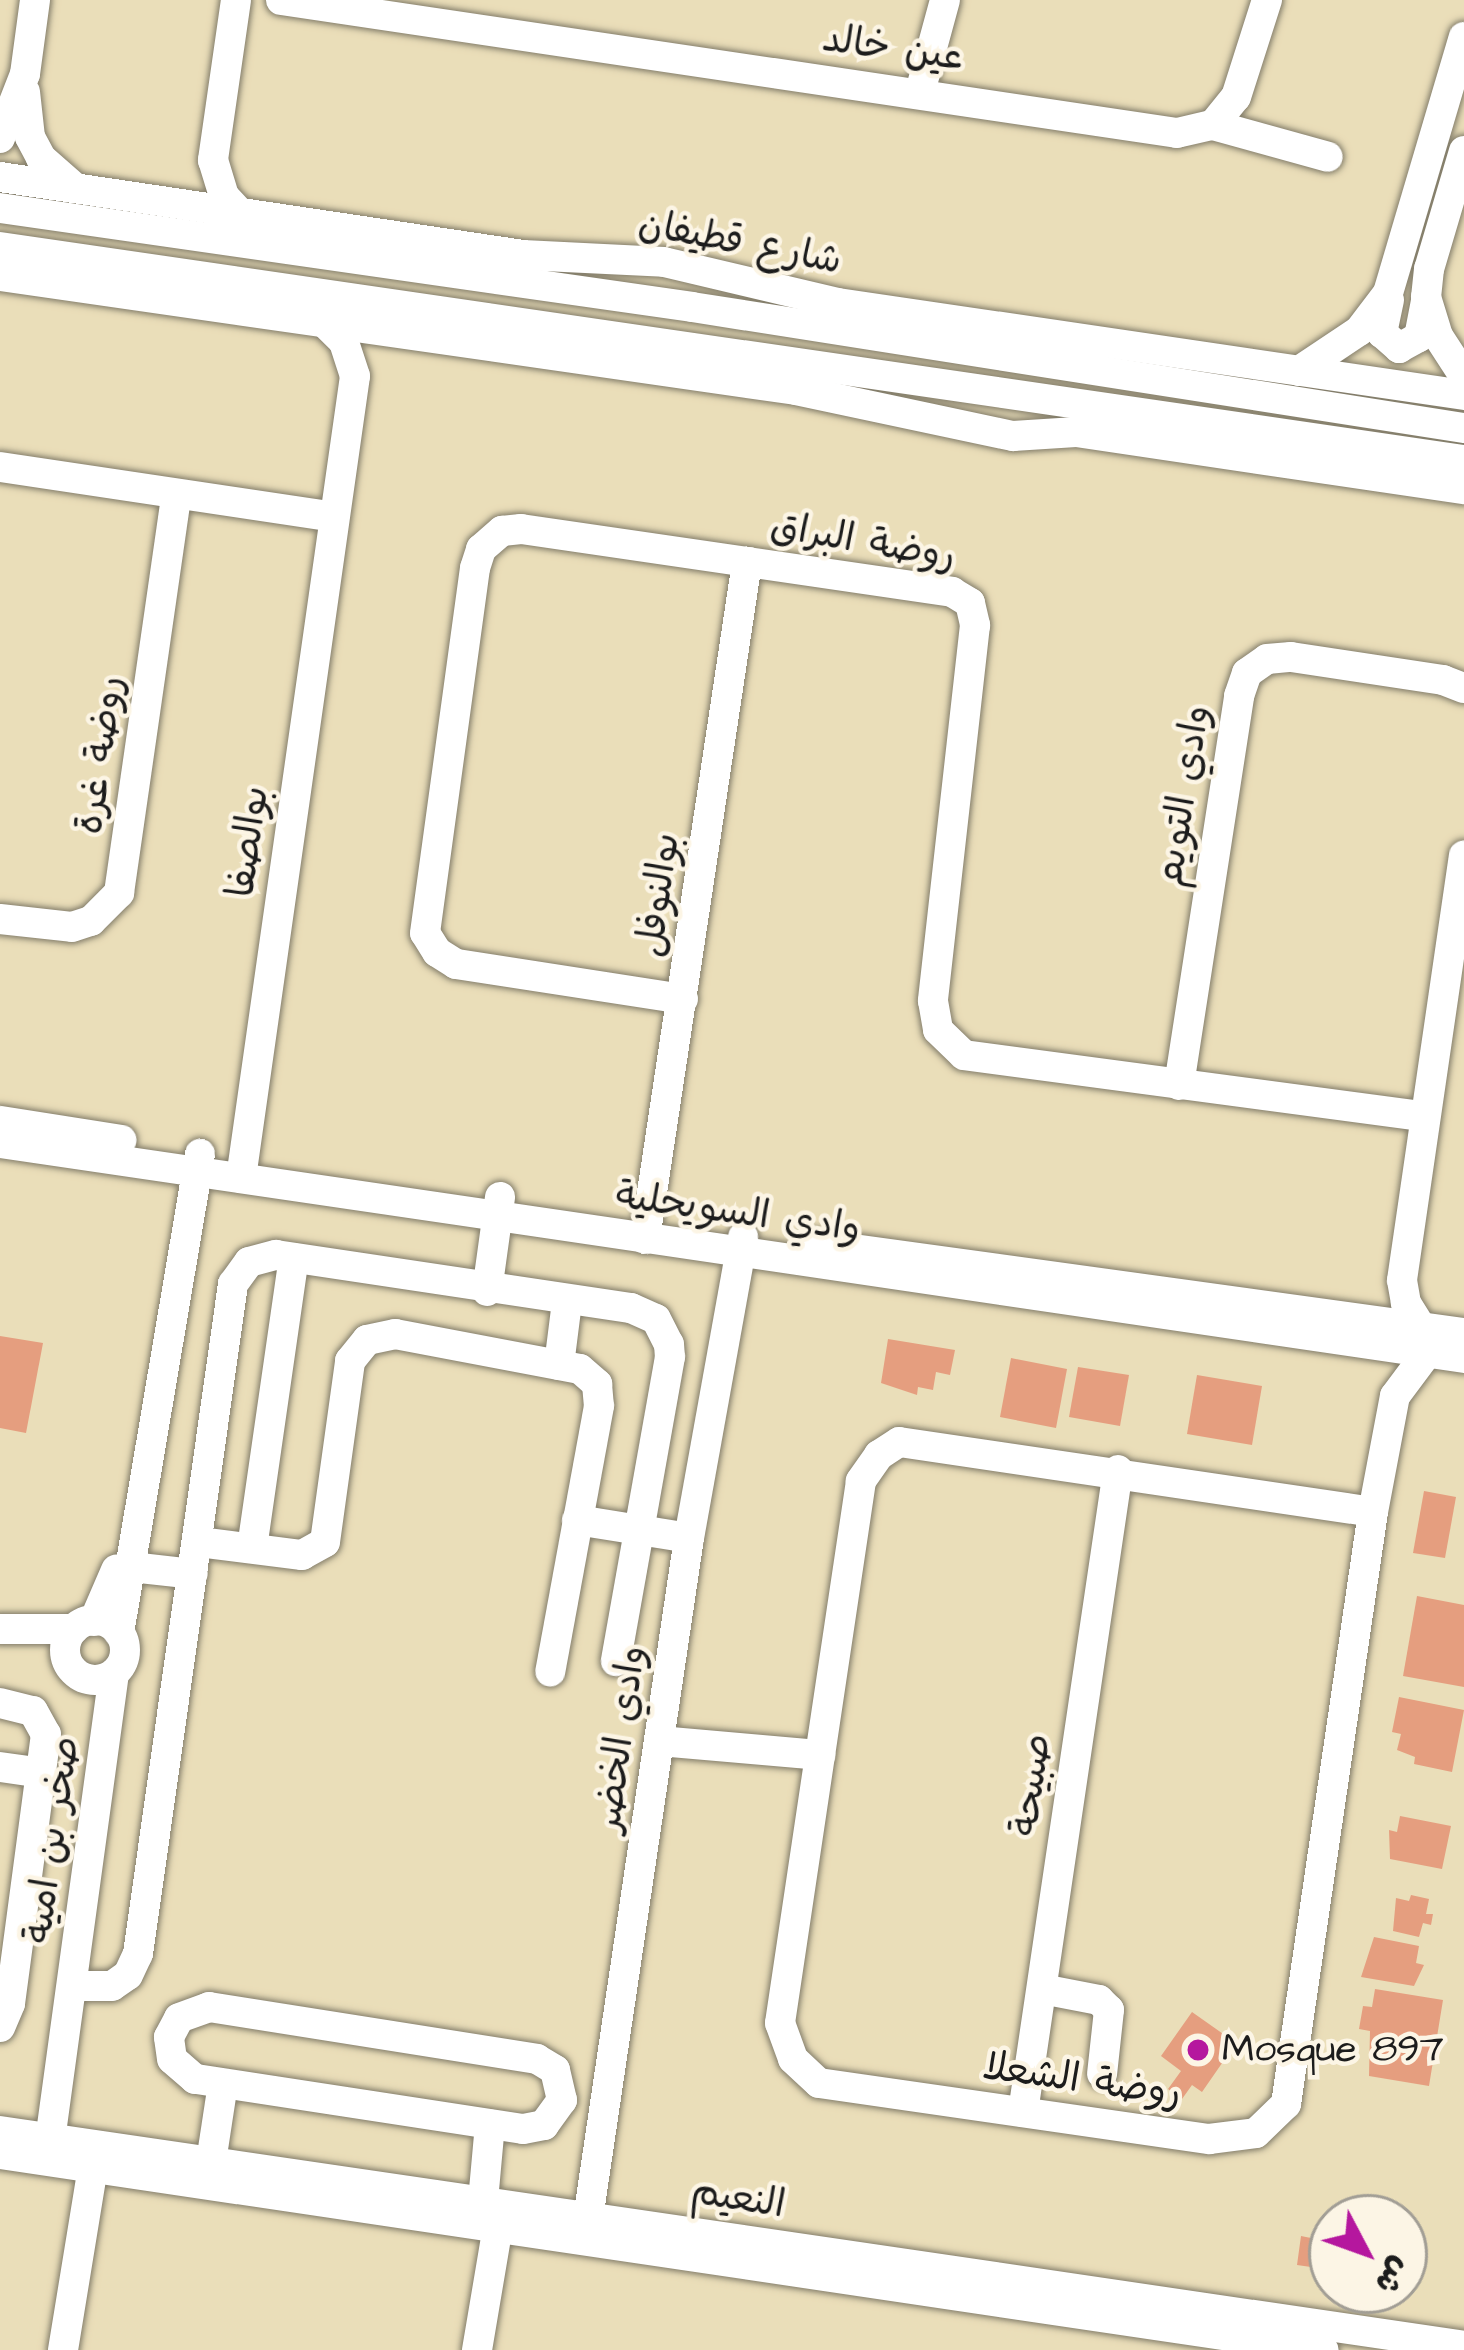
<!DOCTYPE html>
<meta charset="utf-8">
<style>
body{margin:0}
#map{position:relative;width:1464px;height:2350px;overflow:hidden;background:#eadeb9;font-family:"Architects Daughter","Playpen Sans Arabic",sans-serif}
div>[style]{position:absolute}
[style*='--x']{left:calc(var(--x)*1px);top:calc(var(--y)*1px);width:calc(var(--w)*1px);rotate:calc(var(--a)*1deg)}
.building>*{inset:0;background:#e59e7f}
.roads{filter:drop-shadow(0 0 3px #837d6a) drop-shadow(0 0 3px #837d6a)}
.minor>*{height:30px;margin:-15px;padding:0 15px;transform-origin:15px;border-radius:15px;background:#fff}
.minor>.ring{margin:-15px;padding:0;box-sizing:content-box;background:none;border:30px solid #fff;border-radius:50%}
.dots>*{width:33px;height:33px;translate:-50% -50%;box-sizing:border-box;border:6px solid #fcf5e5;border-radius:50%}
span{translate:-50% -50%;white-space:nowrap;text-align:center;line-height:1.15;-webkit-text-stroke:9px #fcf5e5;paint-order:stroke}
.street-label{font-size:39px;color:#1c1c1c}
.poi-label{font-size:39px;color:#1c1c1c}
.left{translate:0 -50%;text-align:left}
.north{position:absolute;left:1308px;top:2194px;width:120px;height:120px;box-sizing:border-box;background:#fcf5e5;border:3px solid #a29e95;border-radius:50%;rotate:131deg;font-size:33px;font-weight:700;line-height:48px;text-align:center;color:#1c1c1c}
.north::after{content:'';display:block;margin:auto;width:42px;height:54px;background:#b5179e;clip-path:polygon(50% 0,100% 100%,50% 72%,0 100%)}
</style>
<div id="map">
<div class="building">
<i style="clip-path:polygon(0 1336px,43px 1343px,26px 1433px,0 1428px)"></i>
<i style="clip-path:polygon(888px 1339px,955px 1350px,950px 1375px,936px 1372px,933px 1390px,918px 1387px,917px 1395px,881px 1383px)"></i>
<i style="clip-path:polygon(1011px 1358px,1067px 1369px,1056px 1428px,1000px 1417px)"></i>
<i style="clip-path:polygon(1078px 1367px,1129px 1375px,1120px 1426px,1069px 1417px)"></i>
<i style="clip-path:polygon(1197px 1375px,1262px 1386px,1252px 1445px,1187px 1434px)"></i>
<i style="clip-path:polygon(1424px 1491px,1456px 1497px,1445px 1558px,1413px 1553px)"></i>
<i style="clip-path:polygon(1417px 1596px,1464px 1605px,1464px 1687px,1403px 1676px)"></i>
<i style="clip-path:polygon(1399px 1697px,1464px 1710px,1452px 1772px,1414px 1764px,1415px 1757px,1397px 1750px,1401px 1734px,1392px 1732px)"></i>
<i style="clip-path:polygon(1400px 1816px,1451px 1826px,1442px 1869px,1390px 1859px,1389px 1830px,1397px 1832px)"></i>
<i style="clip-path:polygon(1411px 1895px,1429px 1899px,1426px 1914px,1433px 1914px,1431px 1925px,1423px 1923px,1419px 1937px,1393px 1931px,1396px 1898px,1409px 1901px)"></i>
<i style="clip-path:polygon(1374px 1937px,1419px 1946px,1416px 1963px,1424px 1965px,1414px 1986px,1361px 1977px)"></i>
<i style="clip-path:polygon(1375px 1989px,1443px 2000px,1429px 2086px,1369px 2076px,1370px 2031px,1359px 2029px,1363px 2006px,1372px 2007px)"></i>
<i style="clip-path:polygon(1192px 2012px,1236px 2043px,1202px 2092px,1192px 2085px,1182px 2099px,1168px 2089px,1181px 2071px,1161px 2056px)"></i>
<i style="clip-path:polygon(1319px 2220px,1332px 2224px,1332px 2270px,1297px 2265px,1301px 2236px,1311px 2238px)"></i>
</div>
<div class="roads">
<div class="minor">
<i style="--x:236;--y:0;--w:162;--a:98.2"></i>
<i style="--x:213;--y:160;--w:38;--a:73"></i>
<i style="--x:224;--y:196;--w:26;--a:47"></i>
<i style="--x:281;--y:0;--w:906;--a:8.44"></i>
<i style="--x:1177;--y:133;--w:37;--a:-13"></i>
<i style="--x:1213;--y:125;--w:36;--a:-51"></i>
<i style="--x:1236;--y:97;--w:102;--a:-72.3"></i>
<i style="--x:25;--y:92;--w:45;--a:83.7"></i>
<i style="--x:30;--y:137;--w:24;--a:62"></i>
<i style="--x:41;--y:158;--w:44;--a:41.3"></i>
<i style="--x:920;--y:92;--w:95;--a:-74.8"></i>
<i style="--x:1213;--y:125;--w:119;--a:15.5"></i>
<i style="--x:0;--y:138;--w:69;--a:-68.7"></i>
<i style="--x:25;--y:74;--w:75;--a:-82.3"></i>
<i style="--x:1464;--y:151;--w:123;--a:106.5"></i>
<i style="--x:1429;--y:269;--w:28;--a:96"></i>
<i style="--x:1426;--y:297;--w:41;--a:72.9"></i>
<i style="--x:1438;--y:336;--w:48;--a:57"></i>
<i style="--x:0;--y:177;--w:529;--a:8.48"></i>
<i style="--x:523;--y:255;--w:141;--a:2.8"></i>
<i style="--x:664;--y:262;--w:179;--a:13.3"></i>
<i style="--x:838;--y:303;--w:633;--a:8.36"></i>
<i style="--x:0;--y:208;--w:699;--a:8.14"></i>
<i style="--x:692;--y:307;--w:781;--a:8.91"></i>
<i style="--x:0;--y:247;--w:1479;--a:8.28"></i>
<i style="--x:0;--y:276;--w:804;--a:8.15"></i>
<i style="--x:796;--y:390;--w:222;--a:12"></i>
<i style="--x:1013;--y:436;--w:63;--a:-3.6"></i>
<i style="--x:1076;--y:432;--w:392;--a:8.4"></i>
<i style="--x:1389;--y:300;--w:34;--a:102"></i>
<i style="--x:1382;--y:333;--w:23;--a:41"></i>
<i style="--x:1399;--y:348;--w:23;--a:-29"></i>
<i style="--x:1419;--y:337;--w:37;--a:-79"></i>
<i style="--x:1299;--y:371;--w:72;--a:-33.7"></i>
<i style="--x:1359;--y:331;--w:48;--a:-52.7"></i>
<i style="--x:1388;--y:293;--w:267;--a:-73.5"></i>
<i style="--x:0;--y:467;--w:338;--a:8.5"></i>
<i style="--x:0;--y:919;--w:72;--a:6.3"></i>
<i style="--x:72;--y:927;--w:20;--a:-18"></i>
<i style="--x:91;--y:921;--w:40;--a:-45"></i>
<i style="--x:119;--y:893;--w:402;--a:-81.8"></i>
<i style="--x:683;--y:999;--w:230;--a:-171.2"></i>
<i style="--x:456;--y:964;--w:22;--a:-148"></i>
<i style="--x:437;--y:952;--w:22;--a:-122"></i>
<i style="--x:425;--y:933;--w:368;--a:-82.2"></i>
<i style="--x:475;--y:568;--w:20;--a:-72"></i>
<i style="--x:481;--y:549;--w:28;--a:-41"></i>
<i style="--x:502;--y:531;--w:19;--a:-6"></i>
<i style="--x:521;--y:529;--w:436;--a:8.3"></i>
<i style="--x:952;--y:592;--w:21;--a:31"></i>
<i style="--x:970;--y:603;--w:23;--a:77"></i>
<i style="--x:975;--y:625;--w:378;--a:96.4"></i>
<i style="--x:933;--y:1001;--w:29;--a:80"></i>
<i style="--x:938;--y:1030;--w:36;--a:44"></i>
<i style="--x:964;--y:1055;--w:464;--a:7.6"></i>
<i style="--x:1179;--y:1085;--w:394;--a:-81.2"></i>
<i style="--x:1239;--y:696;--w:24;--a:-71"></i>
<i style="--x:1247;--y:673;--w:24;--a:-35"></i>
<i style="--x:1267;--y:659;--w:24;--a:-5"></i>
<i style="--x:1291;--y:657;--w:154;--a:8.6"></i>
<i style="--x:1443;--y:680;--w:22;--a:21"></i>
<i style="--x:0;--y:1121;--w:123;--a:8.9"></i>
<i style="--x:0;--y:1143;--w:1480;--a:8.35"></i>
<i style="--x:241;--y:1178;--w:810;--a:-81.91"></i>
<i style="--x:355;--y:376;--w:36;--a:-108"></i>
<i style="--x:344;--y:342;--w:24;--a:-135"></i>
<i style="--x:645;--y:1239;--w:685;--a:-81.43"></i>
<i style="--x:810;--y:1243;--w:660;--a:7.84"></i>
<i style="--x:487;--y:1291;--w:95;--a:-82.1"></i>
<i style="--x:1419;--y:1324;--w:25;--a:-122"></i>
<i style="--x:1406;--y:1303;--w:23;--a:-100"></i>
<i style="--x:1402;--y:1280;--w:429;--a:-81.7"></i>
<i style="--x:559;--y:1365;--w:64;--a:-82.8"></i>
<i style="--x:1373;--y:1512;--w:479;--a:-171.6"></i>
<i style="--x:899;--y:1442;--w:24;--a:147"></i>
<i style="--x:879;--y:1455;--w:32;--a:125"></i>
<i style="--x:861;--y:1481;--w:548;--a:98.5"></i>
<i style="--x:780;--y:2023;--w:38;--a:70"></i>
<i style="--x:793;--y:2059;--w:35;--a:43"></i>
<i style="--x:819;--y:2083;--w:394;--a:8.2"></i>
<i style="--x:1209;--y:2139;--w:47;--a:-7.3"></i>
<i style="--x:1256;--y:2133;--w:42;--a:-44"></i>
<i style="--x:1286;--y:2104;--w:598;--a:-81.64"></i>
<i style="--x:1373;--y:1512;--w:118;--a:-79.3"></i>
<i style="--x:1395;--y:1396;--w:54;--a:-53.3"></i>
<i style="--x:577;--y:1520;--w:113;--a:9.1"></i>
<i style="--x:199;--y:1542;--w:104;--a:7.2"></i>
<i style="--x:302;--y:1555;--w:26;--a:-29"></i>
<i style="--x:325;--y:1542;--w:183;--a:-82.1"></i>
<i style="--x:350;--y:1361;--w:27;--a:-51"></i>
<i style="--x:367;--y:1340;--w:29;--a:-12"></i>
<i style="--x:395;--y:1334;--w:188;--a:10.7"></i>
<i style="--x:580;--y:1369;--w:23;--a:41"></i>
<i style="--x:597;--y:1384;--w:22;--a:85"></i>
<i style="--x:599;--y:1406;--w:270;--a:100.4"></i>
<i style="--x:252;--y:1548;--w:293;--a:-81.8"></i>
<i style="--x:131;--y:1567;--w:62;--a:6.4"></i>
<i class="ring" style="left:65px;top:1620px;width:30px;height:30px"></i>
<i style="--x:94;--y:1621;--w:56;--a:-66.7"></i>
<i style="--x:0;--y:1629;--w:74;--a:0"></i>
<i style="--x:119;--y:1633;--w:486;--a:-80.4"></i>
<i style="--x:0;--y:1703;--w:34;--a:14"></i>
<i style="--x:33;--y:1711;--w:26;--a:61"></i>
<i style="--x:46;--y:1734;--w:272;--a:97.6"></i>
<i style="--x:10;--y:2004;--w:25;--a:113"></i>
<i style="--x:660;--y:1741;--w:161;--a:5"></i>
<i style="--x:0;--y:1767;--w:42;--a:8.1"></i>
<i style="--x:72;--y:1986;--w:40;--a:0"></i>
<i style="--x:112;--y:1986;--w:19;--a:-35"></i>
<i style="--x:128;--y:1975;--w:23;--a:-65"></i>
<i style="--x:138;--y:1954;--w:677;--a:-81.93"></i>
<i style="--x:233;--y:1284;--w:27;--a:-54"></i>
<i style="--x:249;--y:1262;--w:28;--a:-15"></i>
<i style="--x:276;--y:1255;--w:359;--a:8.5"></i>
<i style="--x:631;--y:1308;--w:27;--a:24"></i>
<i style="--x:656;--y:1319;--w:28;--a:63"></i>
<i style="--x:669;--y:1344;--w:13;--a:86"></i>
<i style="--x:670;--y:1357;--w:309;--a:100.1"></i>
<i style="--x:1042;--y:1989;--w:58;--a:10.9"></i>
<i style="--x:1099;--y:2000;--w:14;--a:45"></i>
<i style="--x:1109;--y:2010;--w:64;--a:96.2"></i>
<i style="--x:209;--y:2007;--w:332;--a:9"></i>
<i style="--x:537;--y:2059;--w:21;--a:31"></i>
<i style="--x:555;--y:2070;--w:31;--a:77"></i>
<i style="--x:562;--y:2100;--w:31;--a:126"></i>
<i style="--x:544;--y:2125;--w:21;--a:169"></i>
<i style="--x:523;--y:2129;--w:332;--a:-171.3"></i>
<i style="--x:195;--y:2079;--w:30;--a:-139"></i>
<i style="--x:172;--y:2059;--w:22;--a:-98"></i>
<i style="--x:169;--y:2037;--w:21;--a:-62"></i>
<i style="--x:179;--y:2018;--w:32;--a:-20"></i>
<i style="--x:1023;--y:2112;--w:649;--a:-81.58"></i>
<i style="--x:0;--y:2131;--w:1480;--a:8.35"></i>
<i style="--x:0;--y:2154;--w:1338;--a:8.42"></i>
<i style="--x:48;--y:2155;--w:486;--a:-82.2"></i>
<i style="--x:211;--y:2162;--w:79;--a:-81.3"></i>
<i style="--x:483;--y:2201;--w:77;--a:-84.8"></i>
<i style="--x:586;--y:2232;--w:702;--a:-81.56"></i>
<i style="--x:689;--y:1538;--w:306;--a:-79.8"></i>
<i style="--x:63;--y:2350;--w:204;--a:-80.7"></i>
<i style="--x:477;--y:2350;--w:144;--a:-80.4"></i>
</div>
</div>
<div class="dots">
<i style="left:1198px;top:2050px;background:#b5179e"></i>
</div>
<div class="street-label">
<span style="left:893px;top:49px;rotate:8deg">عين خالد</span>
<span style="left:740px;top:243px;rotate:11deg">شارع قطيفان</span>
<span style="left:863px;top:542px;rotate:10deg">روضة البراق</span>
<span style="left:101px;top:755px;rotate:-82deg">روضة غرة</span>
<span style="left:1184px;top:796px;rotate:-81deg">وادي التويم</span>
<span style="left:249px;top:842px;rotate:-82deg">بوالصفا</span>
<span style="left:659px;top:895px;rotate:-82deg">بوالنوفل</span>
<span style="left:738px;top:1213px;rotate:8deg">وادي السويحلية</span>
<span style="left:621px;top:1739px;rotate:-82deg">وادي الخضر</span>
<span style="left:1032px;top:1785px;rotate:-82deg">صبيحة</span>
<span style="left:53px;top:1840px;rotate:-82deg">صخر بن امية</span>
<span style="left:1082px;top:2081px;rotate:8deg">روضة الشعلا</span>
<span style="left:738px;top:2199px;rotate:9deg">النعيم</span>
</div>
<div class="poi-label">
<span class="left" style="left:1222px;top:2050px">Mosque 897</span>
</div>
<div class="north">ش</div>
</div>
